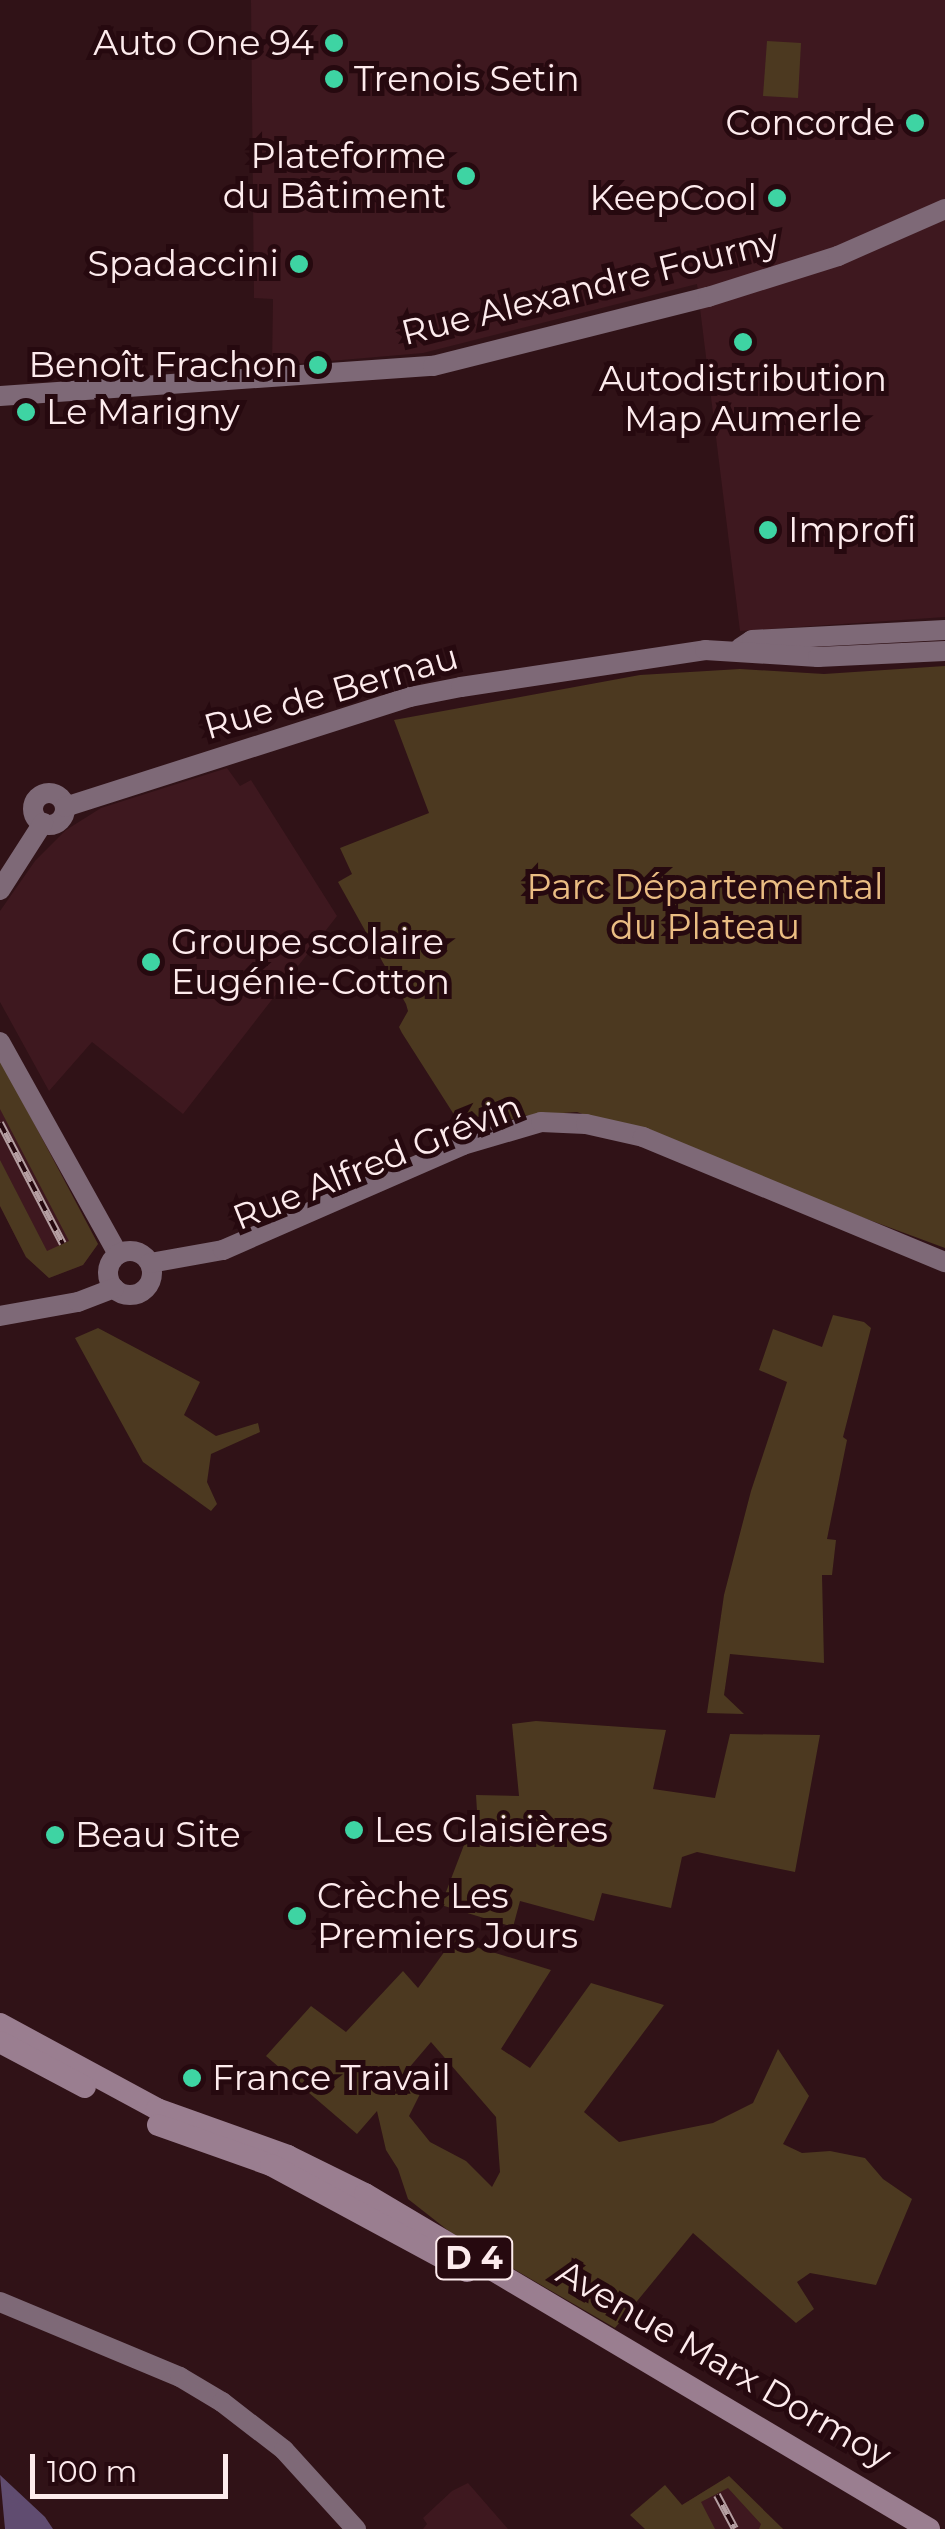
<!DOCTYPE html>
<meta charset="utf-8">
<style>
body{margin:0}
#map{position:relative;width:945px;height:2529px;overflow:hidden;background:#301217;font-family:Montserrat,sans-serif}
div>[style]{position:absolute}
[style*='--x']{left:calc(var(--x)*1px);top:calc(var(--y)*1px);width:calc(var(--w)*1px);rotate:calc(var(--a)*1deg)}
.built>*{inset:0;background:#3e181f}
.green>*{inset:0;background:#4c3920}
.water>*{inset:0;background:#604c70}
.secondary>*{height:20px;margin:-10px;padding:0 10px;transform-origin:10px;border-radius:10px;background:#7e6977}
.secondary>.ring{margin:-10px;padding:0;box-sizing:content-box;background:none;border:20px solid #7e6977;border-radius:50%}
.primary>*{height:22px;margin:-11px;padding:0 11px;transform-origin:11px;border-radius:11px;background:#9a7e90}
.rail>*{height:8px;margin-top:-4px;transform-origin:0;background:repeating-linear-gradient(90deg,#26090f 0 11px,#b59fa2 0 22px);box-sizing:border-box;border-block:2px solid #b59fa2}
.dots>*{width:28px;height:28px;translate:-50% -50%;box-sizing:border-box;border:5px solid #26090f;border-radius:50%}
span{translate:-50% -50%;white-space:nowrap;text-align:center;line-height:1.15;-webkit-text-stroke:10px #26090f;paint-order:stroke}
.shield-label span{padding:2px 8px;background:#26090f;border:2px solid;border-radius:8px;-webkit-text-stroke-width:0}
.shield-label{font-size:32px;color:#fdebed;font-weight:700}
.poi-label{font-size:35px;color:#fdebed}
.right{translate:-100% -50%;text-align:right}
.left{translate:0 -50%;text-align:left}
.street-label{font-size:35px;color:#fdebed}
.park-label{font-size:35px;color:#eabd83}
.scale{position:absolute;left:30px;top:2454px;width:198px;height:45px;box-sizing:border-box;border:5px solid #fdebed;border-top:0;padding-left:12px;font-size:30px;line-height:35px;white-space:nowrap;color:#fdebed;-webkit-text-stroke:8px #26090f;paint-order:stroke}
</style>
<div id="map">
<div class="built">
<i style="clip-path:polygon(251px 0,945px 0,945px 617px,740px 631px,697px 284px,423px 353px,272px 366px,273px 299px,254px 298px)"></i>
<i style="clip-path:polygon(227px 768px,240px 786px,251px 780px,337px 916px,183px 1114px,92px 1042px,49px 1091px,0 1002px,0 911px,35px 861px,66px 830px,101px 808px)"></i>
<i style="clip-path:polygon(0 1057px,98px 1244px,83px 1265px,49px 1278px,26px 1257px,0 1206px)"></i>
<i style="clip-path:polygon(729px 2476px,783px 2529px,697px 2529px,682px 2505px)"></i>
<i style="clip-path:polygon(468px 2483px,508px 2529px,423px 2529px,427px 2524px,423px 2518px,452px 2491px)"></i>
</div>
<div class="green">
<i style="clip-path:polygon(767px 41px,801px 43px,798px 98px,763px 96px)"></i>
<i style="clip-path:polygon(945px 666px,945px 1248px,577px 1112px,522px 1116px,467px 1135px,402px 1033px,399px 1027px,408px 1011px,406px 1004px,338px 882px,352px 874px,340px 848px,429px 813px,394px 720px,640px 675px,740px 669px,824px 674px)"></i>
<i style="clip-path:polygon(0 1059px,98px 1244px,83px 1265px,49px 1278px,26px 1257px,0 1206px,0 1160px,47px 1251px,69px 1241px,0 1109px)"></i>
<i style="clip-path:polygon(833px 1315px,864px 1322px,871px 1328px,843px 1437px,847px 1440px,827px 1539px,836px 1540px,832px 1575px,822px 1575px,824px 1663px,730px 1654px,724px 1695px,744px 1714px,707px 1713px,724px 1595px,751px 1491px,787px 1382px,759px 1370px,773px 1329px,822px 1347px)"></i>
<i style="clip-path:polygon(98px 1328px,200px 1382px,184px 1415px,216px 1436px,258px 1423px,260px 1432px,211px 1454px,207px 1482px,217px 1504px,211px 1511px,143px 1462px,75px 1338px)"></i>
<i style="clip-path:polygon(536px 1721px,666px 1730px,653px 1789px,715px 1798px,730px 1734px,820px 1735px,795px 1872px,697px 1852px,682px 1857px,671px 1908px,602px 1893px,594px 1921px,520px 1901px,513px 1927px,441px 1905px,477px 1811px,476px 1795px,519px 1796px,512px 1724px)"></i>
<i style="clip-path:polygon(evenodd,453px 1940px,551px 1970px,501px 2049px,530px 2068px,591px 1983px,664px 2005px,584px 2112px,619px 2142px,713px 2123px,753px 2103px,778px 2049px,809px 2096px,783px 2144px,802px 2153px,830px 2151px,865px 2158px,883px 2179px,912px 2199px,876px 2285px,810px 2273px,797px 2282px,814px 2309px,796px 2323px,693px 2233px,615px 2328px,450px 2232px,408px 2199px,398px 2169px,386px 2150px,377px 2111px,357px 2134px,266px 2056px,311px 2006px,346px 2032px,403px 1971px,418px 1988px,453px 1940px,431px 2042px,496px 2117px,500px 2172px,492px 2187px,466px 2161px,430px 2142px,409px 2116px,427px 2080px,408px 2069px,431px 2042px)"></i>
<i style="clip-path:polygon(729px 2476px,783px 2529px,759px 2529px,761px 2524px,728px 2488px,701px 2502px,715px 2529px,645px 2529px,630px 2515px,665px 2485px,682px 2505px)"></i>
</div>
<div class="water">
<i style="clip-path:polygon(0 2475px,45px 2517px,53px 2529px,5px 2529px)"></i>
</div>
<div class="secondary">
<i style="--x:0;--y:396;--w:434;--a:-4"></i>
<i style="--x:433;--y:366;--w:284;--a:-14.1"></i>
<i style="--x:708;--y:297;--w:136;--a:-17.5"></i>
<i style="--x:838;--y:256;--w:117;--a:-23.7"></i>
<i style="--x:740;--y:648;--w:14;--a:-34"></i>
<i style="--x:752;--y:640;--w:193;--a:-3"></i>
<i class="ring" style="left:33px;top:793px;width:12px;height:12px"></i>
<i style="--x:65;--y:807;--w:362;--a:-17.7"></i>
<i style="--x:410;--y:697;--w:52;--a:-11.1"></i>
<i style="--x:461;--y:687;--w:247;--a:-8.6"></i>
<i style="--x:705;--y:650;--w:113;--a:3.5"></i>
<i style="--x:818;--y:657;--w:127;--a:-2.7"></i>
<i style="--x:0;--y:890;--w:80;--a:-57.3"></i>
<i style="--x:0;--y:1042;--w:243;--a:60.9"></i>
<i class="ring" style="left:108px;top:1251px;width:24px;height:24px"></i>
<i style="--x:150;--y:1263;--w:74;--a:-10.1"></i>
<i style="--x:223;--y:1250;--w:262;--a:-23.6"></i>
<i style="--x:463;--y:1145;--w:81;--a:-16.4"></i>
<i style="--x:541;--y:1122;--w:45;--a:2.5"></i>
<i style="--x:586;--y:1124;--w:58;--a:12.8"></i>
<i style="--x:643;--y:1137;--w:327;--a:22.5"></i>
<i style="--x:0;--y:1316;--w:79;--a:-10.2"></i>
<i style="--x:78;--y:1302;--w:39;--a:-21"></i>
<i style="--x:0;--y:2302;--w:195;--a:22.6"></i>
<i style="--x:180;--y:2377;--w:49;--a:30.8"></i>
<i style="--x:222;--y:2402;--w:78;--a:37.7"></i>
<i style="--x:284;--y:2450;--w:107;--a:47.7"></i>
</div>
<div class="primary">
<i style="--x:0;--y:2024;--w:179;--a:28.4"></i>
<i style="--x:157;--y:2109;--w:139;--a:19.7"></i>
<i style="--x:288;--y:2156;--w:86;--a:26.3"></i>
<i style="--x:365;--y:2194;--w:656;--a:30.71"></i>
<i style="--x:0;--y:2042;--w:96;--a:27.9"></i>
<i style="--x:158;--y:2125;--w:120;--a:19.5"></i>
<i style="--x:271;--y:2165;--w:223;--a:28.4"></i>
</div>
<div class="rail">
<i style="--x:0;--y:1123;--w:136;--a:62.5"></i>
<i style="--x:717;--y:2495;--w:38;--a:62"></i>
</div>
<div class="dots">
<i style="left:334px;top:43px;background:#3ed4a3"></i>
<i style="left:334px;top:79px;background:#3ed4a3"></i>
<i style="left:915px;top:123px;background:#3ed4a3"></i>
<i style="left:466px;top:176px;background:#3ed4a3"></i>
<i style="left:777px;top:198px;background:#3ed4a3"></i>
<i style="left:299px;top:264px;background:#3ed4a3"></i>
<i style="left:743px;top:342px;background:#3ed4a3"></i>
<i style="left:318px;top:365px;background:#3ed4a3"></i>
<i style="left:26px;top:412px;background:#3ed4a3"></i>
<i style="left:768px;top:530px;background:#3ed4a3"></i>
<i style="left:151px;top:962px;background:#3ed4a3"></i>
<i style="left:354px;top:1830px;background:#3ed4a3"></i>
<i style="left:55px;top:1835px;background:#3ed4a3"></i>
<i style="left:297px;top:1916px;background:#3ed4a3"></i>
<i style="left:192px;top:2078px;background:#3ed4a3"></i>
</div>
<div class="shield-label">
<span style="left:474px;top:2258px">D 4</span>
</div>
<div class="poi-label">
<span class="right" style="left:314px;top:43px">Auto One 94</span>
<span class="left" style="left:354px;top:79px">Trenois Setin</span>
<span class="right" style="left:895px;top:123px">Concorde</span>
<span class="right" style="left:446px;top:176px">Plateforme<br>du Bâtiment</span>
<span class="right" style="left:757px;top:198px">KeepCool</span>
<span class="right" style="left:279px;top:264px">Spadaccini</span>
<span class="right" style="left:298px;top:365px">Benoît Frachon</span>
<span style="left:743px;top:399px">Autodistribution<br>Map Aumerle</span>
<span class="left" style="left:46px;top:412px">Le Marigny</span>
<span class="left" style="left:788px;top:530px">Improfi</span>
<span class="left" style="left:171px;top:962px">Groupe scolaire<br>Eugénie-Cotton</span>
<span class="left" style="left:374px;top:1830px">Les Glaisières</span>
<span class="left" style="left:75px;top:1835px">Beau Site</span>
<span class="left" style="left:317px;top:1916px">Crèche Les<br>Premiers Jours</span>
<span class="left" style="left:212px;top:2078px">France Travail</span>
</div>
<div class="street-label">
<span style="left:590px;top:287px;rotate:-14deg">Rue Alexandre Fourny</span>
<span style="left:331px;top:692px;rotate:-16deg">Rue de Bernau</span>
<span style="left:377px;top:1162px;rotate:-22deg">Rue Alfred Grévin</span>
<span style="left:724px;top:2364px;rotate:30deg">Avenue Marx Dormoy</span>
</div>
<div class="park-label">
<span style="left:705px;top:907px">Parc Départemental<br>du Plateau</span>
</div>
<div class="scale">100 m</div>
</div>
